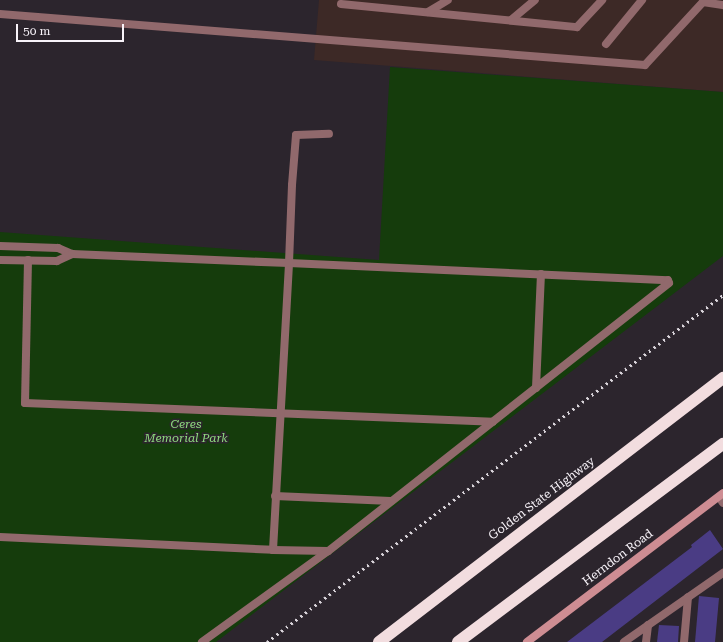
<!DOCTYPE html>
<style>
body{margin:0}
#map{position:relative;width:723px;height:642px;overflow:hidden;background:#2c252d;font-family:"Roboto Serif",serif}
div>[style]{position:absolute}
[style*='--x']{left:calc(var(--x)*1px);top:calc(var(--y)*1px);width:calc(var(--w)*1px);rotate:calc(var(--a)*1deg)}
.industrial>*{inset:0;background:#3d2926}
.green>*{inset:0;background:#153c0c}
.building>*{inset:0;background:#4a3c84}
.lane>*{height:8px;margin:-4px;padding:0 4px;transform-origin:4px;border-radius:4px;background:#91696c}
.secondary>*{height:8px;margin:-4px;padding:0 4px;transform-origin:4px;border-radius:4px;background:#ce8d93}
.highway>*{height:12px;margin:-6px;padding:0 6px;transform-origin:6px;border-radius:6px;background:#f2dddf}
.rail>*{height:3px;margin-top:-1.5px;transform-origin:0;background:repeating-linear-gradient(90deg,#d9d4da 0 2px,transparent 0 6px)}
span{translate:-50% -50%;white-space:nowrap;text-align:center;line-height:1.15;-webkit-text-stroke:3px #2c252d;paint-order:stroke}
.park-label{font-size:12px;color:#8edb7e;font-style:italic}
.street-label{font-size:12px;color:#f8f3f9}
.scale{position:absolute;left:16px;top:24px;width:108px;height:18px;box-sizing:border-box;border:2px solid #f8f3f9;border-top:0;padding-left:5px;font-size:12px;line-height:14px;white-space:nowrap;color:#f8f3f9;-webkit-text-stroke:3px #2c252d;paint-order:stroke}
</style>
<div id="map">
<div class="industrial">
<i style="clip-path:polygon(319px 0,723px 0,723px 92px,314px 60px)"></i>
</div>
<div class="green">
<i style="clip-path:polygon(390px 67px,723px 92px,723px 256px,216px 642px,0 642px,0 232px,379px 260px)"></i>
</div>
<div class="building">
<i style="clip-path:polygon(710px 530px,723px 549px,602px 642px,567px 642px,692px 547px,691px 545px)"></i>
<i style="clip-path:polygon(699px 596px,719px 598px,715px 642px,695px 642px)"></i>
<i style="clip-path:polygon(659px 625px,679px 626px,678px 642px,657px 642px)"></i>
</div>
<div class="lane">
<i style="--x:341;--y:4;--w:237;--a:5.6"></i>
<i style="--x:577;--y:27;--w:37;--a:-47"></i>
<i style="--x:428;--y:12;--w:23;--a:-31"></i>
<i style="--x:0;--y:14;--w:647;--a:4.52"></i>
<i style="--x:645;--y:65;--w:86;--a:-47.4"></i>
<i style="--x:703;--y:2;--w:20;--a:9"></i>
<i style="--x:511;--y:20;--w:31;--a:-40"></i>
<i style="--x:606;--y:44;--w:57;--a:-50.7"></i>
<i style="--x:0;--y:246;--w:58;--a:2"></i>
<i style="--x:58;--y:248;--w:15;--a:23"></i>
<i style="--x:72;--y:254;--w:17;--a:155"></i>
<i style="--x:57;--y:261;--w:57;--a:-179"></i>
<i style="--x:72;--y:254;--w:217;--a:2.4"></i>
<i style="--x:289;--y:263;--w:78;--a:-87.8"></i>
<i style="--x:292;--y:185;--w:50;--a:-85.4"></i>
<i style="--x:296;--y:135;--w:33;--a:-2"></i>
<i style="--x:28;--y:260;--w:143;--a:91.2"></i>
<i style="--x:25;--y:403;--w:468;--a:2.3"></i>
<i style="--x:536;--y:388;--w:114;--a:-87.5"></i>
<i style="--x:275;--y:496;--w:116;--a:2.5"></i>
<i style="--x:719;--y:497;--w:7;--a:56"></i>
<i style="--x:0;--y:537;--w:273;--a:2.7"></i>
<i style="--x:273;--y:550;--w:287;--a:-86.8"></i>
<i style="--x:289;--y:263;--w:379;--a:2.6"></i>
<i style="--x:668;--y:280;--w:3;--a:72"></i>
<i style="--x:669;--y:283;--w:434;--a:141.8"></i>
<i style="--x:328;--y:551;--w:55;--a:-179"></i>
<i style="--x:202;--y:642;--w:155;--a:-35.8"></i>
<i style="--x:624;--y:642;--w:121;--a:-34.9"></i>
<i style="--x:646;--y:642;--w:17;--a:-83"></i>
<i style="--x:684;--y:642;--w:45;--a:-84.9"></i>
</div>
<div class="secondary">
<i style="--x:527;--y:642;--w:246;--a:-37.2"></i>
</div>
<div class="highway">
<i style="--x:379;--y:642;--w:434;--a:-37.5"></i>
<i style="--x:458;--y:642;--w:331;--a:-36.8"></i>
</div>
<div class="rail">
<i style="--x:267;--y:642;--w:573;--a:-37.27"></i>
</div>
<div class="park-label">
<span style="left:186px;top:432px">Ceres<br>Memorial Park</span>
</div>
<div class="street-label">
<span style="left:542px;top:499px;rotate:-37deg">Golden State Highway</span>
<span style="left:618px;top:558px;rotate:-37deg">Herndon Road</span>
</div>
<div class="scale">50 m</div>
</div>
